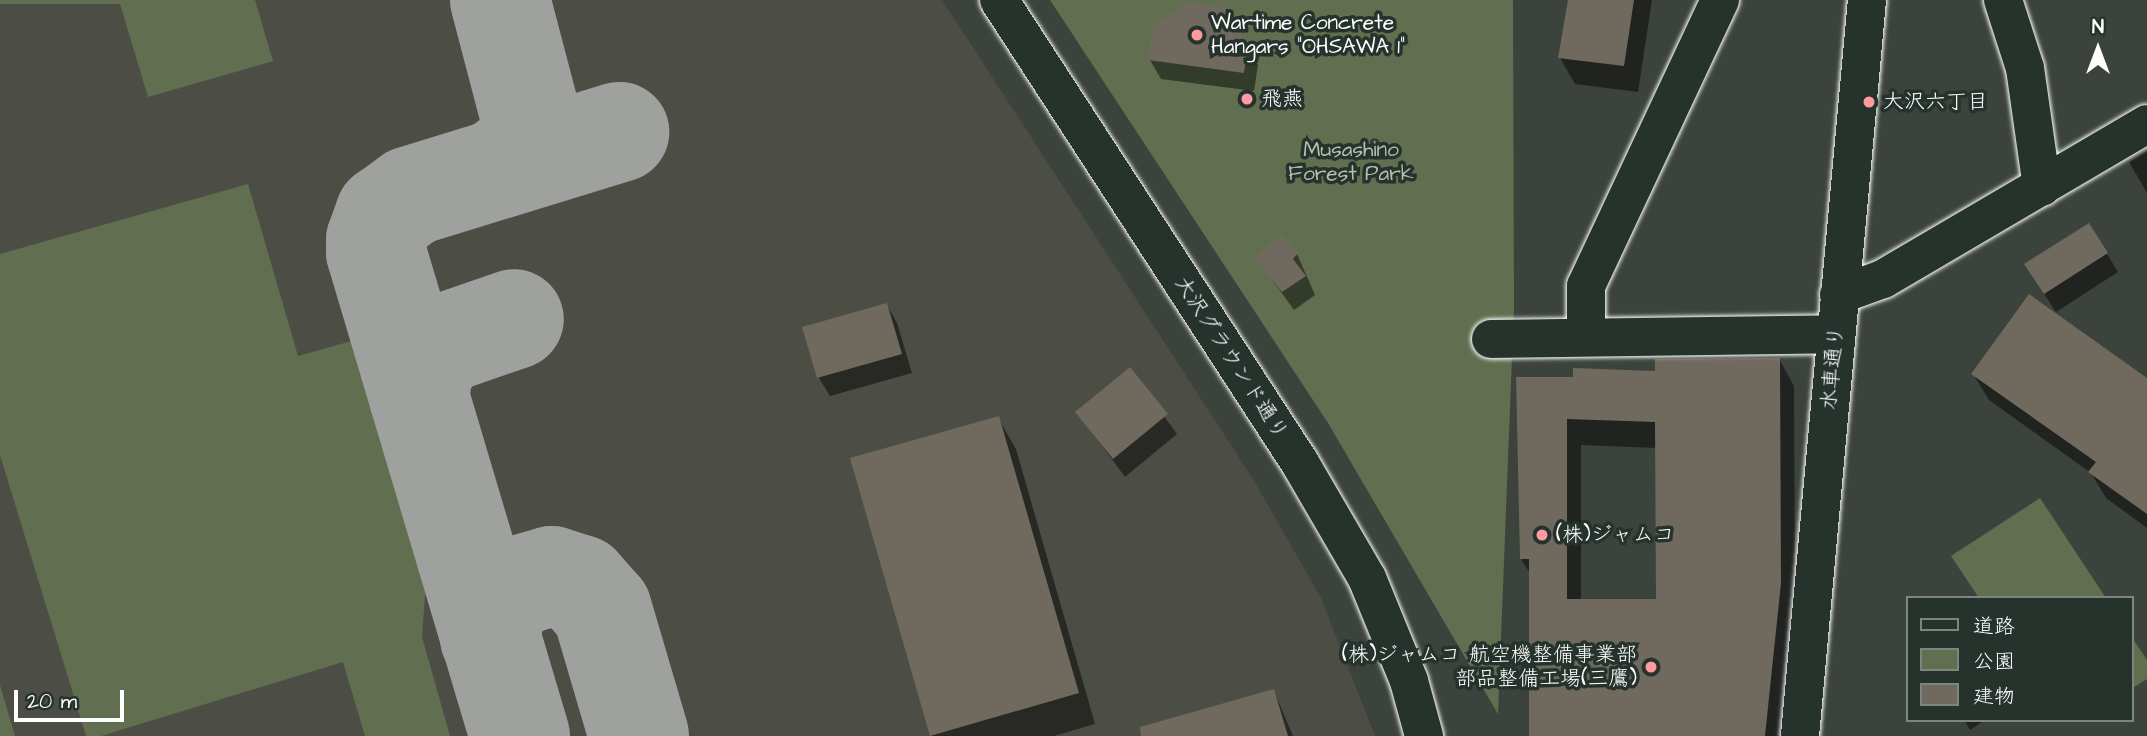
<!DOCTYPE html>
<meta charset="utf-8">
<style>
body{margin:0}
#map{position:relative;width:2147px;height:736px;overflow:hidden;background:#3c433c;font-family:"Architects Daughter","Klee One",sans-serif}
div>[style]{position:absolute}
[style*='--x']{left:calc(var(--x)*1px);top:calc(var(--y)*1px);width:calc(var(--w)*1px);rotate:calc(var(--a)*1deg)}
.built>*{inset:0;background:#4c4e46}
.green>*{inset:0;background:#616f50}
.shadow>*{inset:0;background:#0007}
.taxiway>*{height:100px;margin:-50px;padding:0 50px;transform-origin:50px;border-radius:50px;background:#9ea19e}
.building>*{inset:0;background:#70695e}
.roads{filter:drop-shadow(0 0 2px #fff) drop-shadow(0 0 2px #fff)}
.minor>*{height:38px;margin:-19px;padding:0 19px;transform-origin:19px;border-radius:19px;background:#26332d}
.dots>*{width:19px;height:19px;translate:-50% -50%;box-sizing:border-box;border:4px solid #26332d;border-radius:50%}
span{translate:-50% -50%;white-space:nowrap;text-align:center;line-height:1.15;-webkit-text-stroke:7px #26332d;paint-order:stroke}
.poi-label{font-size:21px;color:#fff}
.left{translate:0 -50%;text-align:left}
.right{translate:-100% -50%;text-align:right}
.park-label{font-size:21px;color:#b8beb0}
.street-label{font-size:21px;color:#fff}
.legend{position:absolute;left:1906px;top:596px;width:228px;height:126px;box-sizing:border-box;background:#26332d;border:2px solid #7d8581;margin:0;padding:9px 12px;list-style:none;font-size:21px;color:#fff}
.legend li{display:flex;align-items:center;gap:14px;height:35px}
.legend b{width:35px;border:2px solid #7d8581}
.north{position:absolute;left:2063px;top:14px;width:70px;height:70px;-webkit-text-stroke:5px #26332d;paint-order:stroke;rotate:0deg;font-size:19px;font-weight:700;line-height:28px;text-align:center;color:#fff}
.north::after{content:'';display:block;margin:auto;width:24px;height:32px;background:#fff;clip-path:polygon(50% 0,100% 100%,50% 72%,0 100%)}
.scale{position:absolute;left:14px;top:690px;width:110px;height:32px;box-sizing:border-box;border:4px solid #fff;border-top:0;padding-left:9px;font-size:21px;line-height:24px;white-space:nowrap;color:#fff;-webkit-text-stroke:5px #26332d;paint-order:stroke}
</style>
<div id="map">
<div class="built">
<i style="clip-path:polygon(0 0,942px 0,1253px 479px,1321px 598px,1375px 736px,0 736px)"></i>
</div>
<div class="green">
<i style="clip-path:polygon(0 0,255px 0,273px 61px,148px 97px,120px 4px,0 4px)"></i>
<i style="clip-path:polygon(1050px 0,1513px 0,1514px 306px,1498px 714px,1328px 423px)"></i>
<i style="clip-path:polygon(248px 184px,298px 356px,366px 337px,427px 568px,422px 637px,450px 736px,365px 736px,343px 662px,101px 736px,86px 736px,0 455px,0 254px)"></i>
<i style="clip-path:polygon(2040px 498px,2106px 598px,1979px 598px,1951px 556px)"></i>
<i style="clip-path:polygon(2131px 636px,2147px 660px,2147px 679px,2131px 689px)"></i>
<i style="clip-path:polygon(0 685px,15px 736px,0 736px)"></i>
</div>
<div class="shadow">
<i style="clip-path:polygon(1569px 0,1652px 0,1638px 92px,1575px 84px,1560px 58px)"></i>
<i style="clip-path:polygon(1247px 45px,1258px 65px,1254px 91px,1161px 79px,1150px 60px)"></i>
<i style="clip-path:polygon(2147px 151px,2147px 193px,2129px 162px)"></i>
<i style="clip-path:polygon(1297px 254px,1315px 295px,1294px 310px,1256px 257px)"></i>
<i style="clip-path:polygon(2107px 254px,2118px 272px,2056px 312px,2037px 283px)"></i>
<i style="clip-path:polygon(887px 305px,897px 323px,912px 373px,830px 396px,819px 378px,804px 328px)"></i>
<i style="clip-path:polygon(evenodd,1779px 359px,1794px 386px,1795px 611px,1782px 736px,1531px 736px,1531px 575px,1521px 559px,1575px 378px,1779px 359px,1581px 445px,1657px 448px,1657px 601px,1581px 601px,1581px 445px)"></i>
<i style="clip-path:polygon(1130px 370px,1177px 434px,1125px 477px,1077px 412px)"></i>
<i style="clip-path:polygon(1973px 374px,2147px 381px,2147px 528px,2106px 498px,2091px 473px,1989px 400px)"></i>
<i style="clip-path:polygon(998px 418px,1016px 449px,1095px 724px,1054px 736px,932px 736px,852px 459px)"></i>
<i style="clip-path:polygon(1274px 691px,1293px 736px,1176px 736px)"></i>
<i style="clip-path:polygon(1964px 720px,1985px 720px,1970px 730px)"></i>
</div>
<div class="taxiway">
<i style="--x:499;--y:168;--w:30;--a:-37"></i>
<i style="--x:523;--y:150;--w:29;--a:-72"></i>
<i style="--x:532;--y:122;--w:126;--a:-104.7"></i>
<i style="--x:419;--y:397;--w:30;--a:-81"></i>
<i style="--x:424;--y:367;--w:29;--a:-52"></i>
<i style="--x:442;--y:344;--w:76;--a:-19.1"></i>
<i style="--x:490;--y:638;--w:32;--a:-79"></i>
<i style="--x:496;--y:607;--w:30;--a:-45"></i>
<i style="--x:517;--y:586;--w:36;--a:-16"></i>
<i style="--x:552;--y:576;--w:29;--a:18"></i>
<i style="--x:580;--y:585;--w:33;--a:49"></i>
<i style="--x:602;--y:610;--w:131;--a:73.6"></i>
<i style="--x:520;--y:736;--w:505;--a:-106.57"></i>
<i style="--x:376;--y:252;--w:12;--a:-90"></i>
<i style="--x:376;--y:240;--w:27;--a:-70"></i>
<i style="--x:385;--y:215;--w:32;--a:-36"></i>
<i style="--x:411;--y:196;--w:218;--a:-17.1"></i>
</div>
<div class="building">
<i style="clip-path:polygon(1568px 0,1634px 0,1624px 66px,1558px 58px)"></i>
<i style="clip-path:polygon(1189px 2px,1225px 8px,1248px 44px,1244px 73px,1148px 60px,1153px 25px)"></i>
<i style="clip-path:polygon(2089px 223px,2108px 253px,2044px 294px,2024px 264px)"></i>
<i style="clip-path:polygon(1282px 234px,1298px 253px,1293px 259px,1306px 276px,1282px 292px,1254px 257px)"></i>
<i style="clip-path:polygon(2029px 294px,2147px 378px,2147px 514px,2088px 472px,2096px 462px,1971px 374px)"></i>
<i style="clip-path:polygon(887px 303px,902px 354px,817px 378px,802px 327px)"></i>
<i style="clip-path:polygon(evenodd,1780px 358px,1781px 583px,1765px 736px,1529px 736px,1529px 559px,1520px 559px,1516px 377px,1573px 377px,1573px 368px,1655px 371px,1655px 359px,1780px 358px,1567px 419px,1655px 422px,1656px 599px,1567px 599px,1567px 419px)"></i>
<i style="clip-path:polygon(1130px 367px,1168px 414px,1113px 459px,1075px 412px)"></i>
<i style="clip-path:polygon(999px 416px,1079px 693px,930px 736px,850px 458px)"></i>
<i style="clip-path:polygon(1274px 689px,1288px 736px,1141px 736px,1140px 727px)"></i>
</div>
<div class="roads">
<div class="minor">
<i style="--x:999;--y:0;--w:552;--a:56.97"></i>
<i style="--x:1300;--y:463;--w:133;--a:59.8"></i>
<i style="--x:1367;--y:578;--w:111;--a:67.8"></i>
<i style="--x:1409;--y:681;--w:57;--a:74.7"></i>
<i style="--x:2003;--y:0;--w:71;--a:72.1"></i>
<i style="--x:2025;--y:68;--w:120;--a:81.9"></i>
<i style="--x:1839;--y:295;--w:47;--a:-20"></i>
<i style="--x:1883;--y:279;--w:306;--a:-30.4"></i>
<i style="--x:1586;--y:337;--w:51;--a:-90"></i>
<i style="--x:1586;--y:286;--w:316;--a:-64.9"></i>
<i style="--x:1491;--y:339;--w:345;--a:-0.8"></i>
<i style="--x:1800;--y:736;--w:739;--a:-84.8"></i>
</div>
</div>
<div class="dots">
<i style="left:1197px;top:35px;background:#ff9aa2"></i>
<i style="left:1247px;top:99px;background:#ff9aa2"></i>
<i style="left:1869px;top:102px;background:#ff9aa2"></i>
<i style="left:1542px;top:535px;background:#ff9aa2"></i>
<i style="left:1651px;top:667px;background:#ff9aa2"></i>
</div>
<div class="poi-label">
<span class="left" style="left:1211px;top:35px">Wartime Concrete<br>Hangars "OHSAWA 1"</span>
<span class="left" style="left:1261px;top:99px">飛燕</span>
<span class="left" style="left:1883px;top:102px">大沢六丁目</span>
<span class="left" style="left:1556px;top:535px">(株)ジャムコ</span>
<span class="right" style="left:1637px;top:667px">(株)ジャムコ 航空機整備事業部<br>部品整備工場(三鷹)</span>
</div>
<div class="park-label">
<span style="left:1351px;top:162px">Musashino<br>Forest Park</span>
</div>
<div class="street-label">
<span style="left:1231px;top:358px;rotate:57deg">大沢グラウンド通り</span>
<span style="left:1833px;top:368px;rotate:-85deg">水車通り</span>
</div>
<ul class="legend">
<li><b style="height:9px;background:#26332d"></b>道路</li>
<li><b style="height:19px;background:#616f50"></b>公園</li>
<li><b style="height:19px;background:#70695e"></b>建物</li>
</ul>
<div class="north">N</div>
<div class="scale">20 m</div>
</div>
